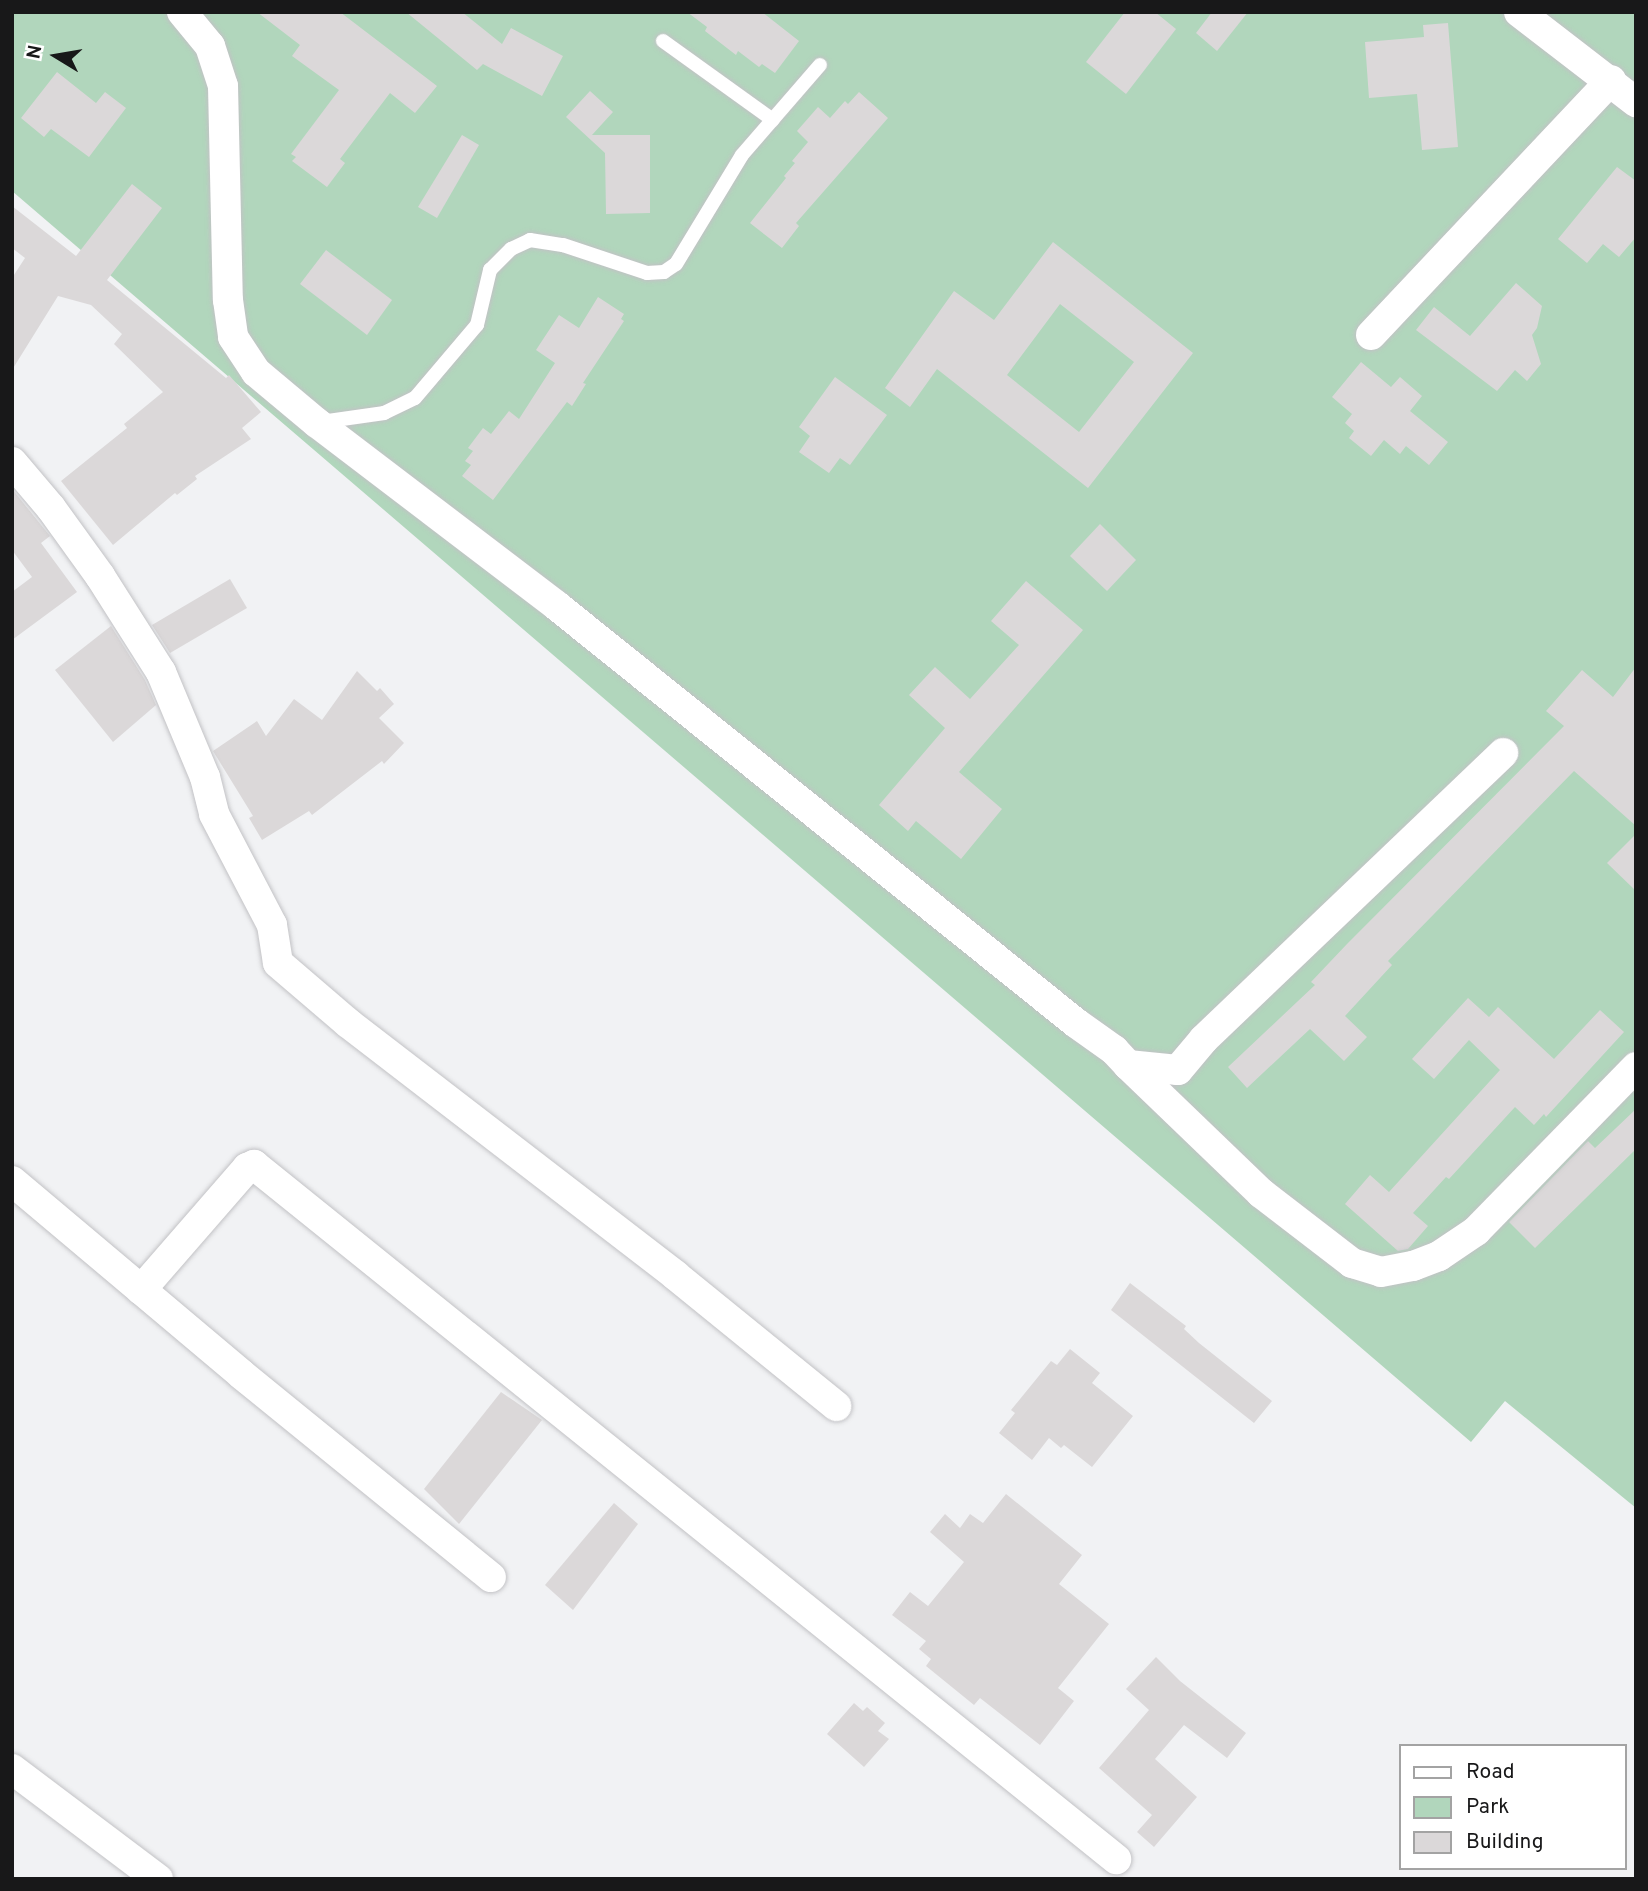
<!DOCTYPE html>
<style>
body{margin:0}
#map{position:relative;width:1648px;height:1891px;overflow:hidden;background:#f1f2f4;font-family:Overpass,sans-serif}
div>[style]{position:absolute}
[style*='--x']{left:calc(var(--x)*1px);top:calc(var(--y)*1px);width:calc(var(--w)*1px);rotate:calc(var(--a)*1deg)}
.green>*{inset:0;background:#b1d6bc}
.building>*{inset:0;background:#dbd8d9}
.roads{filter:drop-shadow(0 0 2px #c2c2c5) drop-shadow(0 0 2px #c2c2c5)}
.service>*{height:14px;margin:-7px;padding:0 7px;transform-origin:7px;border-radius:7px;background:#fff}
.minor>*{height:30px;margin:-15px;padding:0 15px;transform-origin:15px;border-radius:15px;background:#fff}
span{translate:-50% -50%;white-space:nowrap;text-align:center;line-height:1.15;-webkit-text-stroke:7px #fff;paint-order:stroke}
.frame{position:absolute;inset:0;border:14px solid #181819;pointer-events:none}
.legend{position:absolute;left:1399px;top:1744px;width:228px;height:126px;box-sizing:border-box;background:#fff;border:2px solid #a3a3a3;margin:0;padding:9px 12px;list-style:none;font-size:21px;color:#181819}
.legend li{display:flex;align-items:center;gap:14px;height:35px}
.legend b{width:35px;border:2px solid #a3a3a3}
.north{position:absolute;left:21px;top:21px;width:70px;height:70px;-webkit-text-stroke:5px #fff;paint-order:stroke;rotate:281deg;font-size:19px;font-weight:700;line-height:28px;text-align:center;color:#181819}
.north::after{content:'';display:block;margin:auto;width:24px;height:32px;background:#181819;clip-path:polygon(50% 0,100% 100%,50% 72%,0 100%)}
</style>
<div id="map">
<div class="green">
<i style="clip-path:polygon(12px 12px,1636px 12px,1636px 1508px,1505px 1401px,1471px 1442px,12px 191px)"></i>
</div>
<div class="building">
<i style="clip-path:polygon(257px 12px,340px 12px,437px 86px,415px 113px,390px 93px,340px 159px,345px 163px,327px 187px,292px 161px,296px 157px,291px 154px,339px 90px,292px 56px,300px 45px)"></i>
<i style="clip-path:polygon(406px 12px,462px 12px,502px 44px,511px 28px,563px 56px,542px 96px,483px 64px,477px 70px)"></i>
<i style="clip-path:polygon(687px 12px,762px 12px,799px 41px,775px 73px,762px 64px,759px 67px,738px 51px,736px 55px,705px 31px,707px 27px)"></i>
<i style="clip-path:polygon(1125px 12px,1155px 12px,1176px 29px,1126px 94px,1086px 62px)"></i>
<i style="clip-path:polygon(1212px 12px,1248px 12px,1217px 51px,1196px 33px)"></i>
<i style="clip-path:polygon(1448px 23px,1458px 147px,1422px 150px,1417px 94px,1369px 98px,1365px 42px,1424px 37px,1423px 25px)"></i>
<i style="clip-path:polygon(57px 72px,96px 103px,105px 92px,126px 108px,89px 157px,51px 129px,44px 137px,21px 118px)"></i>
<i style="clip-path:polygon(590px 91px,613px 112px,592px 135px,650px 135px,650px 213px,606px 214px,605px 153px,566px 117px)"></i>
<i style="clip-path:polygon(859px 92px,888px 118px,796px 223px,799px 226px,782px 248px,750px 223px,786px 178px,784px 176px,795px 163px,792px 161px,808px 142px,797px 131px,818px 107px,830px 118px,845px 101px,848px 104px)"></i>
<i style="clip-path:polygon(462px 135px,479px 145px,437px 218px,418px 207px)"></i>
<i style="clip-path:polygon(1617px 167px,1636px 181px,1636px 237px,1619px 257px,1603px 244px,1587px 263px,1558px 239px)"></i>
<i style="clip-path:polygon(132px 184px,162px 208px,107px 280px,226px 378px,229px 375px,261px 412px,242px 428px,251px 439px,195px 476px,197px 479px,177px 495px,175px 493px,113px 545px,61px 481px,127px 428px,124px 424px,163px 392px,114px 344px,122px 334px,91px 305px,58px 296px,12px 370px,12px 278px,25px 258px,12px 248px,12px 206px,76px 256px)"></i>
<i style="clip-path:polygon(evenodd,1053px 242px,1193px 353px,1088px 488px,937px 369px,910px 407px,885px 388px,954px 291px,994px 320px,1053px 242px,1060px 304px,1134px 362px,1079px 432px,1007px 375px,1060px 304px)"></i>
<i style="clip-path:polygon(326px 250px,392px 300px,367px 335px,300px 284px)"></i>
<i style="clip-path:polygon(1516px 283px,1542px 306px,1537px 328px,1532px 335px,1541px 364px,1527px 381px,1515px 370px,1497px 391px,1416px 330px,1434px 307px,1470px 336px)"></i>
<i style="clip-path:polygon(598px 297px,624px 314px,621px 319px,624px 321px,583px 383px,586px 384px,572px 406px,567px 402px,493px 500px,462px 476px,471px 465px,465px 461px,473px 451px,468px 448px,483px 428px,491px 434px,509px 411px,519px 419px,555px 363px,536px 350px,559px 315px,579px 328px)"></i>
<i style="clip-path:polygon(1361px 362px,1391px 387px,1400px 377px,1422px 396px,1410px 411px,1448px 442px,1429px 465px,1406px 446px,1400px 454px,1384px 440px,1371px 456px,1349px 438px,1354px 431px,1345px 423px,1352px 414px,1332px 397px)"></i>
<i style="clip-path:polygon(835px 377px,887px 415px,850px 465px,840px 458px,829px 473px,799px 452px,810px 436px,799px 427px)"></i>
<i style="clip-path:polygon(12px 489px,50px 536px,41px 543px,77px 592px,12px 640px,12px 592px,32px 577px,12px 550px)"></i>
<i style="clip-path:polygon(1100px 524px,1136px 560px,1107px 591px,1070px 556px)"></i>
<i style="clip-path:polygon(230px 579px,247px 608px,170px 653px,152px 625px)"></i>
<i style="clip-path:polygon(1026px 581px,1083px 630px,959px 772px,1002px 809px,961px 859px,916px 821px,908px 831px,879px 805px,945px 728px,909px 695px,935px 667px,970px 699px,1019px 645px,991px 621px)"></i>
<i style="clip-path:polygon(111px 626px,145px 680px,156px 705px,113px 742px,55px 670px)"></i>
<i style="clip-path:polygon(1636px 667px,1636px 826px,1574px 771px,1388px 961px,1392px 965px,1345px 1016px,1367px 1037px,1344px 1061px,1310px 1029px,1247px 1088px,1228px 1067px,1315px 985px,1311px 982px,1347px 944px,1564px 726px,1546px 711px,1582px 670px,1613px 697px)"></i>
<i style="clip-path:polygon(357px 671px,377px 691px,380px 688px,394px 704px,379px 718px,404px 743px,384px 764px,382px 761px,312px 815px,309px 811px,262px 840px,249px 818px,253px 816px,213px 751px,257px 721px,266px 736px,294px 699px,322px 720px)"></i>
<i style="clip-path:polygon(1636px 834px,1636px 891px,1607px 863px)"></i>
<i style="clip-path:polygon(1468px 998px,1489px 1017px,1498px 1007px,1554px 1059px,1600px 1010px,1624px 1032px,1546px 1117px,1544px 1114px,1534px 1125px,1515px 1107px,1449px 1179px,1446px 1177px,1413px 1213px,1428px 1226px,1408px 1249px,1398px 1251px,1345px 1204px,1370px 1175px,1389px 1192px,1500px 1070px,1469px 1040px,1434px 1079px,1412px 1059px)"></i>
<i style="clip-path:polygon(1636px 1109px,1636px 1149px,1535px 1248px,1509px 1222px,1588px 1141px,1595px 1148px)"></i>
<i style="clip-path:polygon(1130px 1283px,1186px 1326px,1184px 1329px,1199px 1343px,1272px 1401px,1254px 1423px,1111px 1310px)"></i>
<i style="clip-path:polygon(1070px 1349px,1100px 1373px,1092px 1383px,1133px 1416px,1092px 1467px,1064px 1445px,1061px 1448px,1049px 1438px,1032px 1460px,999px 1433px,1015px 1413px,1011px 1410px,1051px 1361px,1057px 1365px)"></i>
<i style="clip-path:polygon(501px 1392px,542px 1420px,459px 1524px,424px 1489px)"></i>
<i style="clip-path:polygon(1006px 1494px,1082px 1555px,1059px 1584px,1109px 1624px,1058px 1688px,1074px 1701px,1040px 1745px,980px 1698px,974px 1705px,926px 1666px,931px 1659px,919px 1649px,926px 1641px,892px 1615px,910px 1592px,928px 1606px,964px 1562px,930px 1532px,945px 1514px,960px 1528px,970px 1514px,983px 1523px)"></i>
<i style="clip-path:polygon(614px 1503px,638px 1524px,573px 1610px,545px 1585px)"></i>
<i style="clip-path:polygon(1156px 1657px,1180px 1681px,1246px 1733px,1227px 1758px,1184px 1725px,1155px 1759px,1197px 1797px,1154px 1847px,1137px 1832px,1152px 1815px,1099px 1768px,1149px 1710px,1126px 1689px)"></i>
<i style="clip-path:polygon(854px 1703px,863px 1711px,867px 1707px,885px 1723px,878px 1731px,889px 1739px,864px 1767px,827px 1734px)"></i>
</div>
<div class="roads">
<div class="service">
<i style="--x:663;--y:41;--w:135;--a:35.7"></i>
<i style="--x:321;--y:422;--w:64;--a:-8.1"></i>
<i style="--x:384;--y:413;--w:34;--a:-26"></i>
<i style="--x:415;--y:398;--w:96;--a:-49.7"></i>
<i style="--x:477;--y:325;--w:57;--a:-76.7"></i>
<i style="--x:490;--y:270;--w:30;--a:-45"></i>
<i style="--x:511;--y:249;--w:21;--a:-25"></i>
<i style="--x:530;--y:240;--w:33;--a:9"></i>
<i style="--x:563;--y:245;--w:89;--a:18.4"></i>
<i style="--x:647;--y:273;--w:17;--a:-3"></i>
<i style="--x:664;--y:272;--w:14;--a:-34"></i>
<i style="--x:676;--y:264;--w:127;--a:-58.8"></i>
<i style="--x:742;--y:155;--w:119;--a:-49.1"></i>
</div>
<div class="minor">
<i style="--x:182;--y:12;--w:44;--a:50.5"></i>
<i style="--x:210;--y:46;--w:42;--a:72"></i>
<i style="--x:223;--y:86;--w:214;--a:88.7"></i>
<i style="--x:228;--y:300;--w:37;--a:82"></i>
<i style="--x:233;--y:337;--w:42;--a:56.7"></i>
<i style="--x:256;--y:372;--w:80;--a:39.9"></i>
<i style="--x:317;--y:423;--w:302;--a:37.3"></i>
<i style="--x:557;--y:606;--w:666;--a:38.78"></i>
<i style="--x:1076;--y:1023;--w:47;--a:35.4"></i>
<i style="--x:1114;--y:1050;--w:21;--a:47"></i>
<i style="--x:1128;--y:1065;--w:50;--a:5.7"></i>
<i style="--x:1178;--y:1070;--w:40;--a:-50"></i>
<i style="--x:1204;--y:1039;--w:414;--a:-43.7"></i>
<i style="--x:1519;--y:12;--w:148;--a:37.6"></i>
<i style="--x:1371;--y:335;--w:350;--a:-46.7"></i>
<i style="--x:12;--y:462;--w:60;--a:49.7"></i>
<i style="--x:51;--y:508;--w:84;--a:54.2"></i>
<i style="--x:100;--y:576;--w:114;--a:57.6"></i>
<i style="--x:161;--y:672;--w:114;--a:67.3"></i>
<i style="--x:205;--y:777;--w:38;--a:76"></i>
<i style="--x:214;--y:814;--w:125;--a:62.4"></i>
<i style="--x:272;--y:925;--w:38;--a:81"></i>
<i style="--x:278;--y:963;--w:92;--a:40.6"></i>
<i style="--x:348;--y:1023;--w:413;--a:37.6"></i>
<i style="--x:675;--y:1275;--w:208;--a:39.1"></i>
<i style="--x:1128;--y:1065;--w:185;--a:43.9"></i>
<i style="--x:1261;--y:1193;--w:115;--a:37.6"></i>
<i style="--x:1352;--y:1263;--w:30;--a:17"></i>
<i style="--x:1381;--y:1272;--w:33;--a:-11"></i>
<i style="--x:1413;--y:1266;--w:28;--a:-21"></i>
<i style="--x:1439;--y:1256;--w:45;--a:-34"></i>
<i style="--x:1476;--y:1231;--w:229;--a:-45.7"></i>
<i style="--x:12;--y:1181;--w:299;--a:40.1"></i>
<i style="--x:241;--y:1374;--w:322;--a:39.1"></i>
<i style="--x:141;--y:1290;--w:162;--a:-49"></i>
<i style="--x:247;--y:1168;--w:8;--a:-23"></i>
<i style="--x:254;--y:1165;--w:1107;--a:38.84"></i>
<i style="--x:12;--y:1769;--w:183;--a:37"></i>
</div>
</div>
<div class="frame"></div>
<ul class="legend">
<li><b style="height:9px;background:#fff"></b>Road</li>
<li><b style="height:19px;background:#b1d6bc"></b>Park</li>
<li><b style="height:19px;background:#dbd8d9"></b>Building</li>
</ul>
<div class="north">N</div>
</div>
